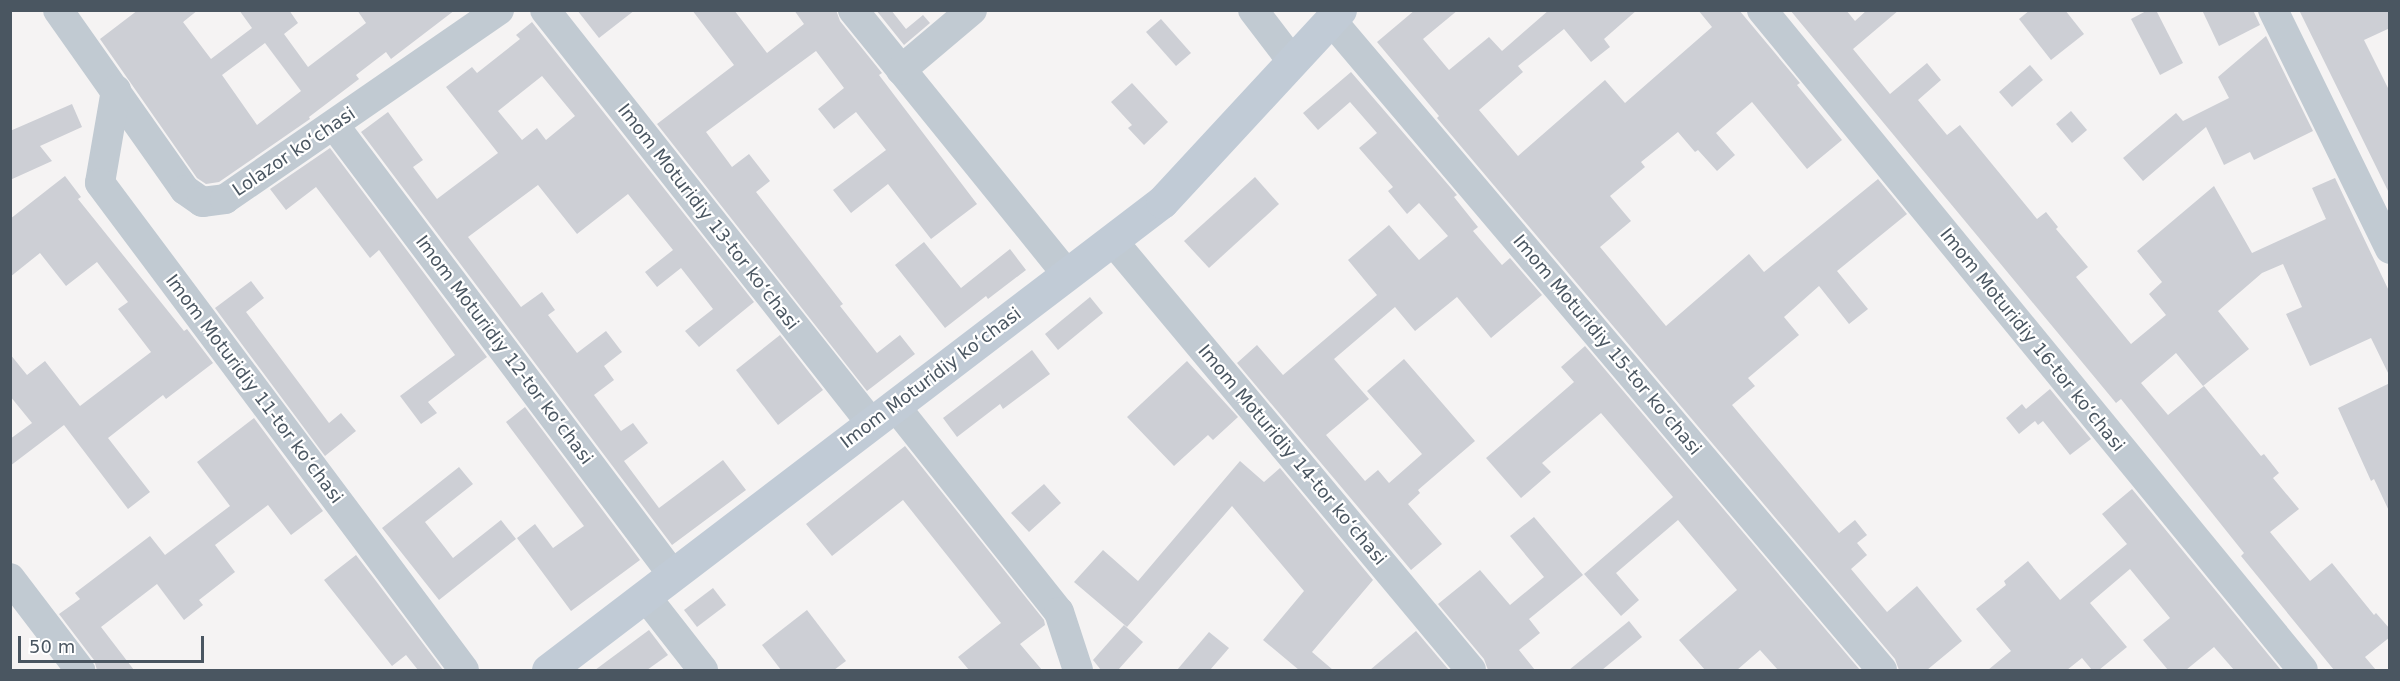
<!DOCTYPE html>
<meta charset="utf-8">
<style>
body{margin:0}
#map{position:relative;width:2400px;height:681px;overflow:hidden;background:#f5f3f3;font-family:"DejaVu Sans",sans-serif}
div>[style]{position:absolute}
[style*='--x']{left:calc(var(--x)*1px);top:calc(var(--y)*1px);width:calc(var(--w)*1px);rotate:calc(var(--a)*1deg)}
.building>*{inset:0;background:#cdcfd5}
.street>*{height:30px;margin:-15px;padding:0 15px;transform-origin:15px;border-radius:15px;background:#c1cad2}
.secondary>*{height:33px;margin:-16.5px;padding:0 16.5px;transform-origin:16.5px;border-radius:16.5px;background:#c1cbd6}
span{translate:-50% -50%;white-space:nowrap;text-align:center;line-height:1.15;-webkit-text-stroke:4.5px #fff;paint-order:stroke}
.street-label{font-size:18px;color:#4a5661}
.frame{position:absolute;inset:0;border:12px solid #4a5661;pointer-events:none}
.scale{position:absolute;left:18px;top:636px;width:186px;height:27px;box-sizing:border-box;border:3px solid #4a5661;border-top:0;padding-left:8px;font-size:18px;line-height:21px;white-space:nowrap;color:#4a5661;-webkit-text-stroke:4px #fff;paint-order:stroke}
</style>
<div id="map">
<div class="building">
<i style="clip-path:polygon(evenodd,138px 10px,198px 10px,183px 22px,211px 59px,252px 28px,239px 10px,289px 10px,298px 23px,284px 34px,308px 67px,366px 23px,357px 10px,455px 10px,391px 59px,386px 52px,356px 75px,359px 79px,309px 117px,310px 119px,219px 182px,206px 184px,197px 178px,100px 39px,138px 10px,265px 43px,301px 91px,257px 125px,222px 75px,265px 43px)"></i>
<i style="clip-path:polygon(577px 10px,635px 10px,599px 38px)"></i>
<i style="clip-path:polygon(692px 10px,734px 10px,767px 53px,804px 24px,794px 10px,836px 10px,840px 21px,882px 73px,879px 75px,977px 204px,931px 239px,888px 184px,851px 213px,833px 190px,886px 150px,856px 112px,834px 129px,818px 109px,844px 88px,816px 51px,706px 132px,732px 167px,749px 154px,770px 181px,756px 192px,843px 304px,840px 306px,877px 353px,900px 335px,915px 354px,867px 391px,657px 124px,734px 65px)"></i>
<i style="clip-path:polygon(876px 10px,891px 10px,906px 29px,923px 15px,930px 23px,904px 45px)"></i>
<i style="clip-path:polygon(1415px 10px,1458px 10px,1423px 39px,1449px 70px,1489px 37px,1502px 51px,1549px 10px,1637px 10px,1604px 39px,1610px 47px,1591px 62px,1564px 29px,1518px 66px,1523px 72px,1479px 110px,1518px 156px,1605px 80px,1625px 103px,1712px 27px,1698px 10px,1739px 10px,1800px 83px,1797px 85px,1842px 140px,1807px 169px,1752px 102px,1716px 133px,1735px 155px,1717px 171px,1698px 150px,1695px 152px,1678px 132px,1641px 162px,1645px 167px,1610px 196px,1631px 221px,1600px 247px,1666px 326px,1749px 254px,1764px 272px,1878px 179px,1907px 214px,1837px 271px,1868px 309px,1849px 324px,1819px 286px,1784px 317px,1799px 335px,1748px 378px,1755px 386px,1732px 405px,1839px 533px,1855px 520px,1867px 535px,1857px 543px,1867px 555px,1851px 569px,1887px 612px,1917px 586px,1962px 641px,1927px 670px,1899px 670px,1895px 659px,1437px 118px,1439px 116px,1377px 42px)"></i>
<i style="clip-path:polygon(1790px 10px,1846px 10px,1855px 21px,1867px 10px,1899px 10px,1853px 49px,1890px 94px,1927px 63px,1941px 80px,1918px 100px,1947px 135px,1960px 125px,2037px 219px,2046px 212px,2058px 227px,2056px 229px,2088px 267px,2076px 277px,2131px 344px,2166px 315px,2149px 294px,2162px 282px,2137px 251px,2214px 186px,2252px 253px,2326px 219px,2312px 188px,2335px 178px,2390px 293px,2390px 377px,2371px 338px,2310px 366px,2286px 314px,2302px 307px,2283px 264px,2262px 273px,2218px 311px,2249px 349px,2203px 386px,2176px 353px,2141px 383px,2168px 415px,2204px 386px,2261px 456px,2264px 454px,2279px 473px,2273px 478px,2299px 509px,2270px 532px,2310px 581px,2332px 563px,2374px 615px,2376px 613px,2390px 629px,2390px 637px,2365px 657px,2376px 670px,2334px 670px,2241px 556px,2244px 553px,2121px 399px,2116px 403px)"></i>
<i style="clip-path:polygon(2030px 10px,2065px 10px,2084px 34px,2051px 60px,2019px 19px)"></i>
<i style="clip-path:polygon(2148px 10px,2156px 10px,2183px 63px,2160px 75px,2131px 19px)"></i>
<i style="clip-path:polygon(2202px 10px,2253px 10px,2260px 25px,2219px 46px)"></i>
<i style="clip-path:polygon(2299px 10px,2390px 10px,2390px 28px,2364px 40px,2390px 92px,2390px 195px)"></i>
<i style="clip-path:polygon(1161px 19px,1191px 53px,1176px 66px,1146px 32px)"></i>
<i style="clip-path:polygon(evenodd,532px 22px,754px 302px,699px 347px,685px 331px,713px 309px,681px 268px,657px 287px,645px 272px,673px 250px,628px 194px,577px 234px,538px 185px,468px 237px,521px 307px,542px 292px,555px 310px,548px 315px,577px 353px,606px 331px,622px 352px,604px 366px,614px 380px,594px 395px,621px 431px,633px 423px,648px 443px,624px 461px,659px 508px,723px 460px,746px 490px,672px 545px,361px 132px,388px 112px,423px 160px,413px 167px,437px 199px,498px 153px,446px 87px,472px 67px,477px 73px,520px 39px,516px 35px,532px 22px,542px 76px,575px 116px,546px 140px,537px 128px,522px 140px,498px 111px,542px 76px)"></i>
<i style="clip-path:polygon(2266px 36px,2313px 131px,2254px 160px,2250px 152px,2224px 165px,2206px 127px,2143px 181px,2123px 158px,2176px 113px,2183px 121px,2229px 98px,2218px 77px)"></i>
<i style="clip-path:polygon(2030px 65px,2043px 80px,2012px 107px,1999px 92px)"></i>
<i style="clip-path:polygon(1351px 72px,1457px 195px,1454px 197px,1478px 227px,1473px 231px,1502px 265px,1510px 258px,1542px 295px,1491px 338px,1457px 297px,1415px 331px,1395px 307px,1334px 359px,1369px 399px,1326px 435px,1365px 481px,1378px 470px,1389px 483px,1422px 454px,1367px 391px,1404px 359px,1475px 441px,1418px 490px,1420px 493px,1408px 504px,1442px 544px,1411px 570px,1237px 363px,1257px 345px,1283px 375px,1377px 295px,1348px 260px,1389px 225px,1419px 260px,1448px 236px,1419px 203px,1407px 214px,1388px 191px,1393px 187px,1359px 148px,1377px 133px,1350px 102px,1318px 130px,1303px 113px)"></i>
<i style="clip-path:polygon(1132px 83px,1168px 122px,1144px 145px,1128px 128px,1132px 125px,1111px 102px)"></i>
<i style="clip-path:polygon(72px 104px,82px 127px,40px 146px,52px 161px,10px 180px,10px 131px)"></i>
<i style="clip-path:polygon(2071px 111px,2087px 130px,2072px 143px,2056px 124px)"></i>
<i style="clip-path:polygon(330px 148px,487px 357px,428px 402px,437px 413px,421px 424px,400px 396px,455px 355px,379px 250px,370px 258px,316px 187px,286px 210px,270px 189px)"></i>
<i style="clip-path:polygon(65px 176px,81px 197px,78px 199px,184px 331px,187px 329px,213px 363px,166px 399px,163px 395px,108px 438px,150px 492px,128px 509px,64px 425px,10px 466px,10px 439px,32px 423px,10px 396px,10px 354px,27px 375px,45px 361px,80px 406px,151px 352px,118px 309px,128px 302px,97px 262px,66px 286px,40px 253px,10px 277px,10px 219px)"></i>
<i style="clip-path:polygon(1255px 177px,1279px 204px,1209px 268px,1184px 241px)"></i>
<i style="clip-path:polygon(924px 242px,961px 288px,1010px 249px,1026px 270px,988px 299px,986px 296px,945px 328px,895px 265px)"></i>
<i style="clip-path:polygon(251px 281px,264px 298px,246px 312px,329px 423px,341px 413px,356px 431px,325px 456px,215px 308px)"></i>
<i style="clip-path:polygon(1090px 297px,1103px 313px,1058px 350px,1045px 334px)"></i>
<i style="clip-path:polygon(780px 335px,823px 390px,778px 425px,736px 370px)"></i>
<i style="clip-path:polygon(1585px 346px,1860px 670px,1778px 670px,1760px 650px,1737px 670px,1705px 670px,1679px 640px,1737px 590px,1678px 520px,1616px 573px,1639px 600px,1621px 616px,1584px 574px,1673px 497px,1601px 413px,1542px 463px,1551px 472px,1521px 498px,1486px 458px,1574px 382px,1561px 367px)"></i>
<i style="clip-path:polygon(1032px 350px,1050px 374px,1003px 409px,1000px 404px,957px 437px,943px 418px)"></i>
<i style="clip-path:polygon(1187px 361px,1238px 417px,1213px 440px,1208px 435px,1174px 466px,1127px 417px)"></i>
<i style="clip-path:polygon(2390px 383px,2390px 513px,2374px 479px,2371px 481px,2338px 408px)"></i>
<i style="clip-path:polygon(2050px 389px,2091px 439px,2070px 455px,2043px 421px,2038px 425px,2035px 421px,2019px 434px,2006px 418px,2022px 404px,2026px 409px)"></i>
<i style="clip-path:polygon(525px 407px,640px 560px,571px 611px,517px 538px,535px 524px,553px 548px,584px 526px,506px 422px)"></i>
<i style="clip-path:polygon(254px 418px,323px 511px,291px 535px,268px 505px,215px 545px,235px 572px,199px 600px,203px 605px,184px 620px,157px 584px,101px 627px,134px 670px,97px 670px,94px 660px,59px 614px,80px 599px,75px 593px,150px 536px,165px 555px,230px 506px,197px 462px)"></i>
<i style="clip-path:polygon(905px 446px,1044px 620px,1045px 625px,1020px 644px,1042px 670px,969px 670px,958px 657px,1001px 623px,903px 500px,832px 556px,806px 524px)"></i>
<i style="clip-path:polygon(1240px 461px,1264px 482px,1280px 468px,1373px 580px,1312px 652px,1333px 670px,1299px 670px,1263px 640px,1304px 591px,1232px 506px,1127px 627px,1074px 582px,1103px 550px,1138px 581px)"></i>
<i style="clip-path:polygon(459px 467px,473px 484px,425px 522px,453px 558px,501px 520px,516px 539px,439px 600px,382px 528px)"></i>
<i style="clip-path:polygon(1044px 484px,1061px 503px,1029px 532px,1011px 513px)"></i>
<i style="clip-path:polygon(2132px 489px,2281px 670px,2234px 670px,2214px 647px,2186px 670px,2168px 670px,2143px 640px,2170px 618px,2130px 569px,2090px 603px,2127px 647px,2099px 670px,2092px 670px,2082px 658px,2067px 670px,1988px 670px,2011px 651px,1976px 609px,2006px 585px,2004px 581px,2028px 561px,2060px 600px,2127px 544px,2102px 514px)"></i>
<i style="clip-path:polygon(1534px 517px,1583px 575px,1529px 619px,1540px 633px,1519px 650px,1535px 670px,1488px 670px,1484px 659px,1438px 604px,1480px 570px,1510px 605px,1544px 577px,1510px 536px)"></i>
<i style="clip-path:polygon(356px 555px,376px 581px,443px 670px,418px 670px,406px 655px,392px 666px,324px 580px)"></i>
<i style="clip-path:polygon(713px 588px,726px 605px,697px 627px,684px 610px)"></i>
<i style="clip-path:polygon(807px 610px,846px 661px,834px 670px,781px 670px,762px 645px)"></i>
<i style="clip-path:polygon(1629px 621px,1642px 637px,1602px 670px,1569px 670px)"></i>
<i style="clip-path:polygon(1124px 625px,1143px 642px,1118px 670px,1101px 670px,1093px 660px)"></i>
<i style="clip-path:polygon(649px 630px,668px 655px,647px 670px,595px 670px)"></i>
<i style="clip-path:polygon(1416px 631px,1449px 670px,1370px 670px)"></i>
<i style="clip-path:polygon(1209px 632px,1229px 648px,1210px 670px,1177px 670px)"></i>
</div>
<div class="street">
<i style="--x:58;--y:10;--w:220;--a:54.8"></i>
<i style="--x:185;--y:190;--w:21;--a:35"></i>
<i style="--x:202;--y:202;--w:23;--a:-7"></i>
<i style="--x:225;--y:199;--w:333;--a:-34.6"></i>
<i style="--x:545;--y:10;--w:526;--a:51.71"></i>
<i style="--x:853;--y:10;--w:340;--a:51"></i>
<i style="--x:1253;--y:10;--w:64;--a:52.6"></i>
<i style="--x:1762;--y:10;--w:853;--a:50.66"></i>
<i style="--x:2273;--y:10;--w:266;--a:63.9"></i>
<i style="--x:1331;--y:20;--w:852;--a:49.71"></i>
<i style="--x:901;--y:70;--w:93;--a:-40.2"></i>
<i style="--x:116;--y:90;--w:94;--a:99.8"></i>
<i style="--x:100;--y:183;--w:608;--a:53.22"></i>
<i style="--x:334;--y:125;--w:563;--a:53.01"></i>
<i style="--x:1112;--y:240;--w:560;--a:50.14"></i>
<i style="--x:895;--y:406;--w:263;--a:51.5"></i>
<i style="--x:1059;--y:612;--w:61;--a:71.9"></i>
<i style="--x:10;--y:578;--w:116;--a:52.7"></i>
<i style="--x:646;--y:597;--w:93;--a:52"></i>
</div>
<div class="secondary">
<i style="--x:548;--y:670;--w:772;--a:-37.32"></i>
<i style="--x:1162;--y:202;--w:262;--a:-47.2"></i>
</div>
<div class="street-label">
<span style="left:294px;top:152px;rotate:-34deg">Lolazor ko‘chasi</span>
<span style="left:708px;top:217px;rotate:52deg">Imom Moturidiy 13-tor koʻchasi</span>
<span style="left:2032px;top:340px;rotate:51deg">Imom Moturidiy 16-tor koʻchasi</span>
<span style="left:1607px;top:345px;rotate:50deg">Imom Moturidiy 15-tor koʻchasi</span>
<span style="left:504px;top:350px;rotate:53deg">Imom Moturidiy 12-tor koʻchasi</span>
<span style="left:931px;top:378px;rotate:-37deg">Imom Moturidiy koʻchasi</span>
<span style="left:254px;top:389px;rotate:53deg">Imom Moturidiy 11-tor koʻchasi</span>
<span style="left:1292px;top:455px;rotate:50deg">Imom Moturidiy 14-tor koʻchasi</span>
</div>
<div class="frame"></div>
<div class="scale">50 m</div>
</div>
